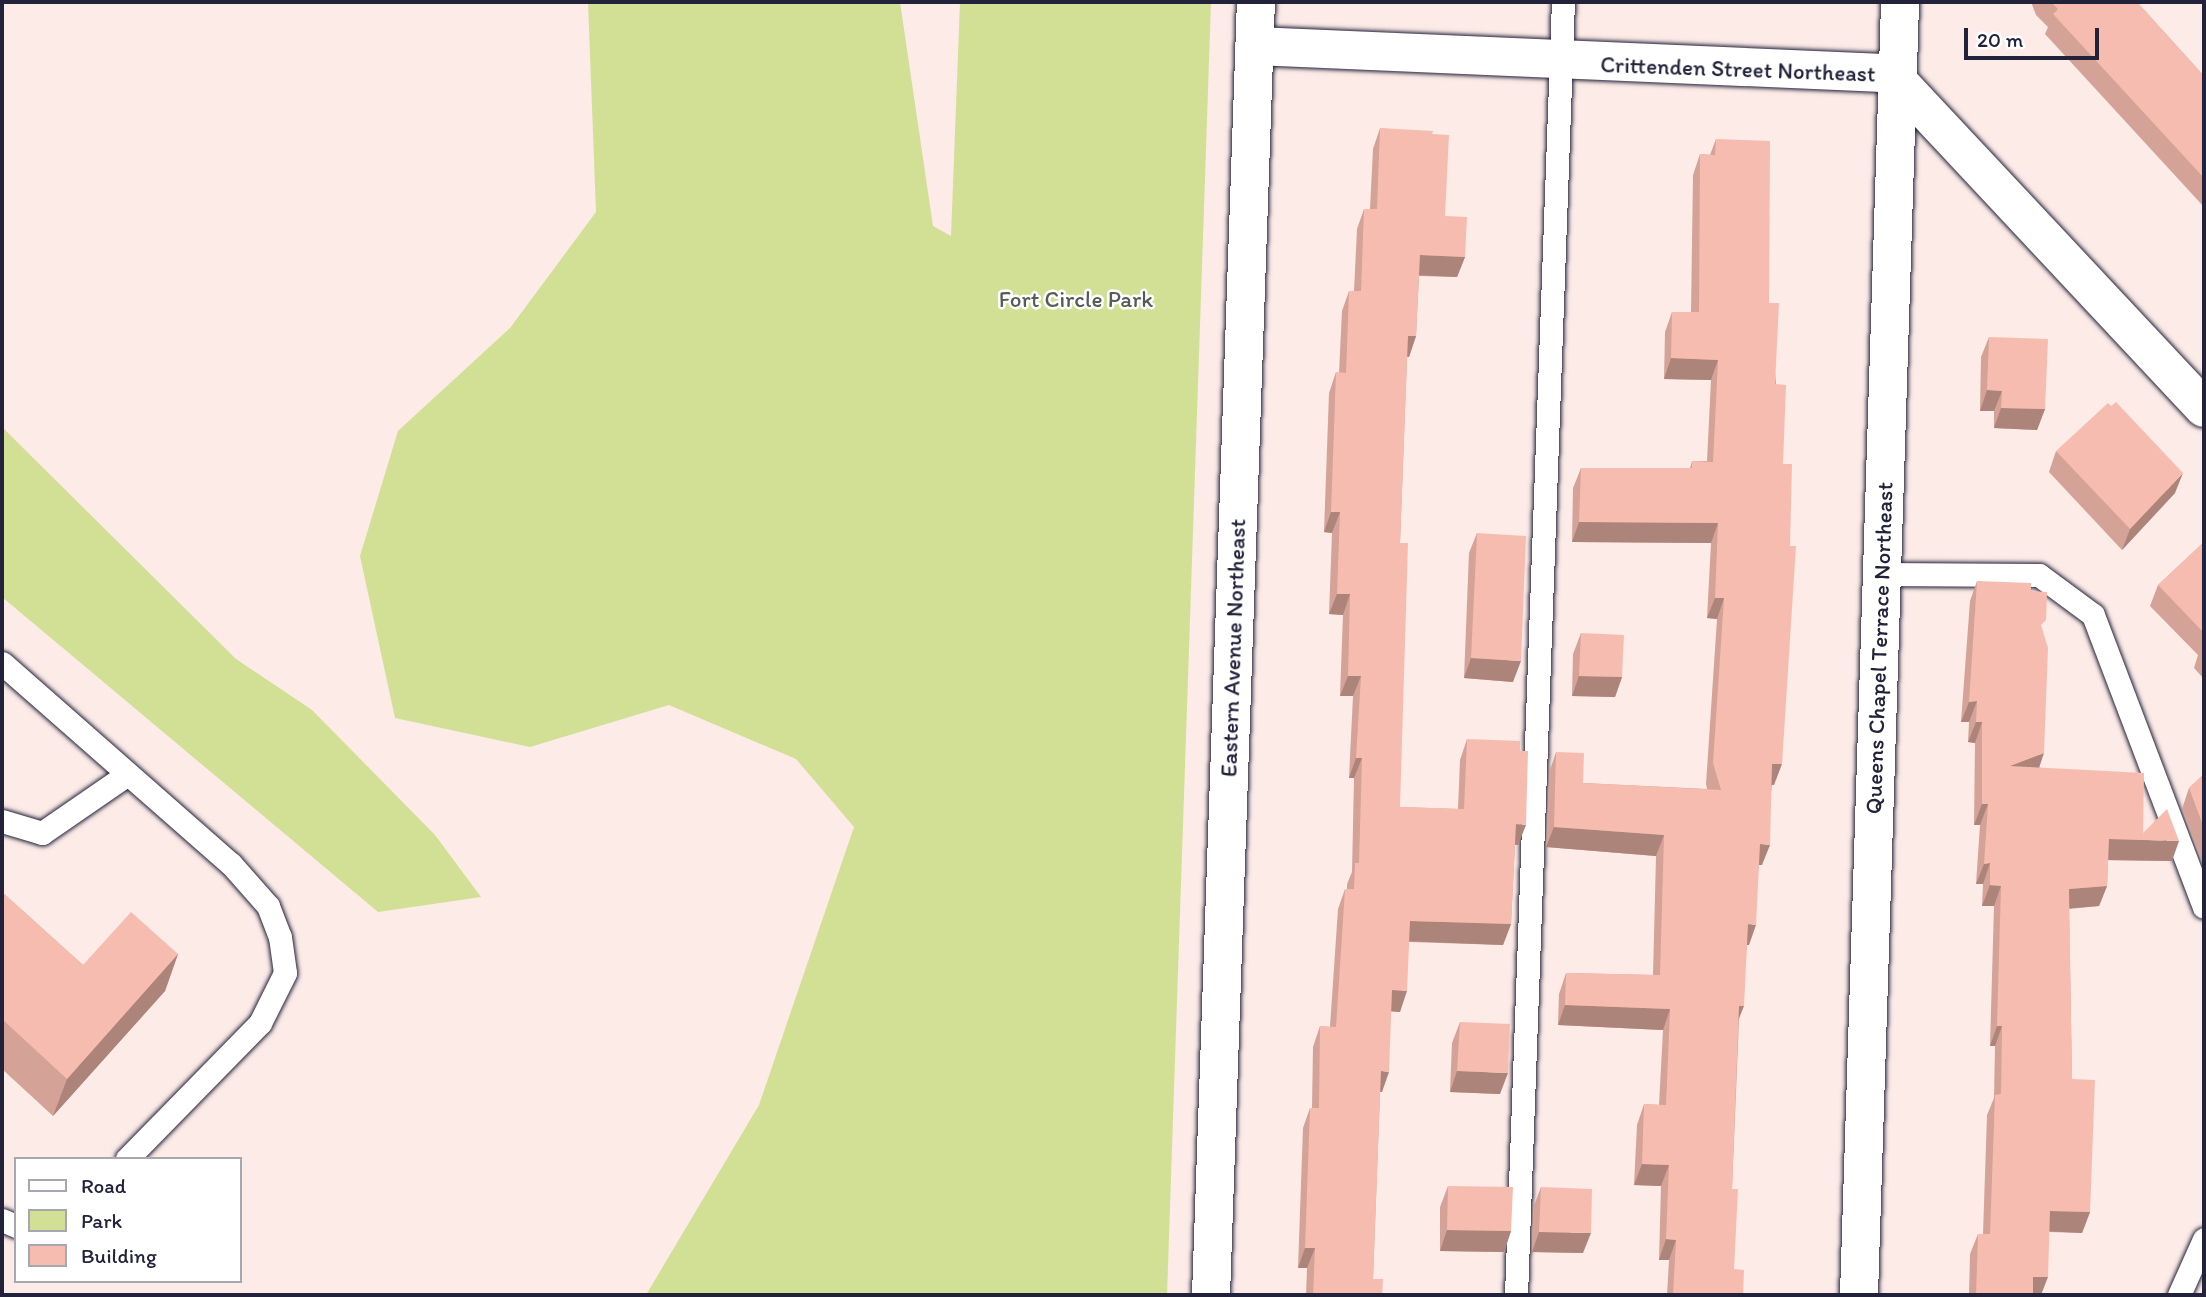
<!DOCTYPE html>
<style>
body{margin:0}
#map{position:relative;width:2206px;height:1297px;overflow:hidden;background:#fcebe7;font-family:Itim,sans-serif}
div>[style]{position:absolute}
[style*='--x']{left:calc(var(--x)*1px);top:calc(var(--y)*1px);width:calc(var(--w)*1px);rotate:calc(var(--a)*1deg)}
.green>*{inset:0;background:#d1e094}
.roads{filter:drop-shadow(0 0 2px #22223b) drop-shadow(0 0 2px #22223b)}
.service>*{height:23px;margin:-11.5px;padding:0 11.5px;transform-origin:11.5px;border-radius:11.5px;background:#fff}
.minor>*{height:38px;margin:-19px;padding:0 19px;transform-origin:19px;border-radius:19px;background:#fff}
.tertiary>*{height:38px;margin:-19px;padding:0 19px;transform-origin:19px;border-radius:19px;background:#fff}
.wall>*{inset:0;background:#d4a296}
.shaded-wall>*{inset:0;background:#ac847a}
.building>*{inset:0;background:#f6bcaf}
span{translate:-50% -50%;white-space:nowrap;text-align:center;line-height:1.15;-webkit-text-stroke:5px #fff;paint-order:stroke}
.street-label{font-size:23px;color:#22223b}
.park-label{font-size:23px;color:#575b56}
.frame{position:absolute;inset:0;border:4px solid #22223b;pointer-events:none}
.legend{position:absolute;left:14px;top:1157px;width:228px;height:126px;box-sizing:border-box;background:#fff;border:2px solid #a7a7b1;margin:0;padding:9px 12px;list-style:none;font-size:21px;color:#22223b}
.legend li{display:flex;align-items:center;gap:14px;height:35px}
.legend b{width:35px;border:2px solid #a7a7b1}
.scale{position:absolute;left:1964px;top:28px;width:135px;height:32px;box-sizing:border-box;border:4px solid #22223b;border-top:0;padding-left:9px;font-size:21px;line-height:24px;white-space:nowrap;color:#22223b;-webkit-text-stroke:5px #fff;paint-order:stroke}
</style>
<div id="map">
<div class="green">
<i style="clip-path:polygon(588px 2px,900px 2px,933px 226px,951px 236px,960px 2px,1211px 2px,1167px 1295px,646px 1295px,759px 1105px,854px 827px,796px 759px,669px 705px,530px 747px,395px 718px,360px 556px,398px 431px,510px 328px,596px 212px)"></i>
<i style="clip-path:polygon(2px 427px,236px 659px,312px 710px,435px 835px,481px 897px,378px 912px,2px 597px)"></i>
</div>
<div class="roads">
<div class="service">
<i style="--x:1881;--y:574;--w:158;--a:0.4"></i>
<i style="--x:2039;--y:575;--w:67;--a:36.5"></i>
<i style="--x:2093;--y:615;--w:312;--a:69.2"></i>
<i style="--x:2;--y:663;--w:305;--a:41.3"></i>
<i style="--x:231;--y:864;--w:56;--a:48.6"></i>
<i style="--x:268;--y:906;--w:33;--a:69"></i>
<i style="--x:280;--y:937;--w:36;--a:82"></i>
<i style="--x:285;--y:973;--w:56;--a:116.6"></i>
<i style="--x:260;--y:1023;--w:190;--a:134.4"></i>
<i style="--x:2;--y:821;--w:42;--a:16.7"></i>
<i style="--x:42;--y:833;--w:104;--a:-34.5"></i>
<i style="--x:2;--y:1220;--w:15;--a:23"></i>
<i style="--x:1516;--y:1295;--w:1294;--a:-87.92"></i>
<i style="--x:2179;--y:1295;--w:61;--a:-65.9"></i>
</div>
<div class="minor">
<i style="--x:1255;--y:46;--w:629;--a:2.46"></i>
<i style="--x:1883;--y:73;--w:16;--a:27"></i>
<i style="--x:1897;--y:80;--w:449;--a:46.9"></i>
<i style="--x:1859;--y:1295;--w:1294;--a:-88.18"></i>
</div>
<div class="tertiary">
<i style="--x:1211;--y:1295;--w:1294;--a:-88.01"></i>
</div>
</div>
<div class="wall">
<i style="clip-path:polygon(2031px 2px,2137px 2px,2204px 76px,2204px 207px,2045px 34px,2048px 27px,2036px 15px)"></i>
<i style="clip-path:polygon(1380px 128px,1432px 134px,1445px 216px,1465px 257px,1457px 277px,1419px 276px,1416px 336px,1409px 357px,1407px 357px,1400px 543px,1400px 807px,1458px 809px,1460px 760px,1467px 739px,1518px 845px,1515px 845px,1511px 924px,1503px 945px,1409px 942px,1400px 1012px,1391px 1011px,1382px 1092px,1380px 1092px,1373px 1279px,1382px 1295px,1306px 1295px,1307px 1268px,1298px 1268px,1303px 1128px,1310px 1108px,1312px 1108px,1313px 1047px,1320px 1026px,1330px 1027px,1338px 909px,1345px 889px,1347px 889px,1347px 884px,1352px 872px,1354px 778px,1349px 778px,1353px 696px,1340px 696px,1343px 615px,1329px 614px,1332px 533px,1324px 532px,1329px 393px,1336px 372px,1339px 373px,1342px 311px,1349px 291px,1354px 291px,1357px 229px,1364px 209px,1370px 209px,1373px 149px)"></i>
<i style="clip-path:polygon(1716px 139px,1769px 303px,1783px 464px,1774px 785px,1772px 785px,1762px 865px,1759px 865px,1749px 945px,1747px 945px,1739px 1020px,1732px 1189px,1734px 1269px,1743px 1295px,1667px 1295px,1669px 1260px,1659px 1260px,1661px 1186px,1634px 1185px,1637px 1125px,1644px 1104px,1659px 1105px,1663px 1030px,1558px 1025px,1559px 994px,1566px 973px,1653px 975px,1656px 856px,1546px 847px,1549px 773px,1556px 752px,1583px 783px,1707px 789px,1706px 784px,1717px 619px,1707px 618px,1711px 543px,1572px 542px,1573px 488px,1581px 468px,1690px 468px,1692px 461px,1707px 461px,1711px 380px,1664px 379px,1665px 332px,1672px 312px,1691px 312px,1693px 175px,1700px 154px,1710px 155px)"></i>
<i style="clip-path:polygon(1989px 337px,2045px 409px,2037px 430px,1994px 428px,1994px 411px,1980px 411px,1981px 357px)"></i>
<i style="clip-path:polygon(2056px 451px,2175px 493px,2122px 550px,2049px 472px)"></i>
<i style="clip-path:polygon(1477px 533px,1513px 682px,1464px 678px,1469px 553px)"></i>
<i style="clip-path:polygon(2204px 542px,2204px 679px,2194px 668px,2198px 655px,2150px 606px,2158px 585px)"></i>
<i style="clip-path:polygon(1977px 581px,2031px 591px,2042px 630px,2039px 767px,2143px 833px,2172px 861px,2108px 860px,2107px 886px,2099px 906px,2069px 909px,2072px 1079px,2090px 1212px,2082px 1233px,2049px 1232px,2041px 1295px,1969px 1295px,1970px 1254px,1978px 1234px,1983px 1234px,1987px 1115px,1994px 1098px,1995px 1046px,1990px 1046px,1994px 906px,1982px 906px,1983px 884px,1976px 884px,1980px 825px,1974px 825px,1975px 743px,1968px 742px,1969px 722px,1961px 722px,1970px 601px)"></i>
<i style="clip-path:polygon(1581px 633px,1622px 677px,1615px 697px,1572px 696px,1573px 654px)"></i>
<i style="clip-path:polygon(2204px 774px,2204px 862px,2202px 862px,2182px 809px,2189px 788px)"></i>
<i style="clip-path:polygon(2px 892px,83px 965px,178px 954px,165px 991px,53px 1116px,2px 1069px)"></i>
<i style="clip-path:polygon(1460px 1022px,1500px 1094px,1450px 1092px,1452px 1043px)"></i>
<i style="clip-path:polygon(1448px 1186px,1511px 1231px,1504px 1252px,1440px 1251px,1440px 1207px)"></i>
<i style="clip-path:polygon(1541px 1187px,1583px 1253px,1532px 1252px,1533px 1208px)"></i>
</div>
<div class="shaded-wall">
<i style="clip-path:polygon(1420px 255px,1465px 257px,1457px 277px,1413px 275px)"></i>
<i style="clip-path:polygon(1408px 336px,1416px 336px,1409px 357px,1401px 356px)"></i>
<i style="clip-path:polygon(1671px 358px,1718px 360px,1711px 380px,1664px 379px)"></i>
<i style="clip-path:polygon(1987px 390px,2002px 391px,1994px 411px,1980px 411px)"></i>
<i style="clip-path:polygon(2001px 408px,2045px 409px,2037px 430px,1994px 428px)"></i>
<i style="clip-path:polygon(2183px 473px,2175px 493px,2122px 550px,2130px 529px)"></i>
<i style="clip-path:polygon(1331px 512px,1340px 512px,1332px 533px,1324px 532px)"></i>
<i style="clip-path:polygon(1579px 522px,1718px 523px,1711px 543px,1572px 542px)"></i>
<i style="clip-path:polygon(1337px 594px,1350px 594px,1343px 615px,1329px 614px)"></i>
<i style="clip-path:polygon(1715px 598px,1724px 598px,1717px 619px,1707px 618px)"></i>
<i style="clip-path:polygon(1471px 658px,1521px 661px,1513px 682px,1464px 678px)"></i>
<i style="clip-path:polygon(1348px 676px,1361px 676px,1353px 696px,1340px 696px)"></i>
<i style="clip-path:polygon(1579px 676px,1622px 677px,1615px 697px,1572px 696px)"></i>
<i style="clip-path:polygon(1977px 701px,1969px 722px,1961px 722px,1969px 702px)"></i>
<i style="clip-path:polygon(1976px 722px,1982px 722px,1975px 743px,1968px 742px)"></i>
<i style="clip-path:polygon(2044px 753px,2037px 774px,2010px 766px)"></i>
<i style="clip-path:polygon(1356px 758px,1362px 758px,1354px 778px,1349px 778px)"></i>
<i style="clip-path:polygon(1772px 764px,1782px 764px,1774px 785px,1765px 784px)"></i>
<i style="clip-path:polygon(1982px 804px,1988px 804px,1980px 825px,1974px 825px)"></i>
<i style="clip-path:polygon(1516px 824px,1526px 825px,1518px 845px,1509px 844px)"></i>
<i style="clip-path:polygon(1554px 827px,1664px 835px,1656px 856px,1546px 847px)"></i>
<i style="clip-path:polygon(2109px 839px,2179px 841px,2172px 861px,2101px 860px)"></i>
<i style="clip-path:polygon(1760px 844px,1770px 845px,1762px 865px,1752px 865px)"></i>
<i style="clip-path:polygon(1990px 863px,1983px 884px,1976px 884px,1984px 864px)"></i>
<i style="clip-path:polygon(1990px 885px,2001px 886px,1994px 906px,1982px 906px)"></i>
<i style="clip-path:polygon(2107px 886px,2099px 906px,2062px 909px,2069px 889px)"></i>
<i style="clip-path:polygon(1410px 921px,1511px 924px,1503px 945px,1403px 941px)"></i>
<i style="clip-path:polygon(1748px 924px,1756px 925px,1749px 945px,1740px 945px)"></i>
<i style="clip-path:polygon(178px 954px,165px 991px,53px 1116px,67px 1079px)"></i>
<i style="clip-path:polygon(1392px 990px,1407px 991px,1400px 1012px,1385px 1011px)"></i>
<i style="clip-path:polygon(1565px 1005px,1670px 1009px,1663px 1030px,1558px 1025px)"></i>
<i style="clip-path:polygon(1739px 1006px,1744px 1006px,1736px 1026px)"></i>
<i style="clip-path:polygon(1997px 1026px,2002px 1026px,1995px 1046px,1990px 1046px)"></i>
<i style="clip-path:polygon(1381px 1071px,1389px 1072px,1382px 1092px,1373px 1092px)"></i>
<i style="clip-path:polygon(1457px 1071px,1508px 1073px,1500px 1094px,1450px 1092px)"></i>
<i style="clip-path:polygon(1642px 1164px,1669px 1165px,1661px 1186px,1634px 1185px)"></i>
<i style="clip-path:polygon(2050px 1211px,2090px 1212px,2082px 1233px,2042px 1231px)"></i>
<i style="clip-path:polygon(1447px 1230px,1511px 1231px,1504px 1252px,1440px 1251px)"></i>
<i style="clip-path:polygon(1539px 1232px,1591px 1233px,1583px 1253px,1532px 1252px)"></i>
<i style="clip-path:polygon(1666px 1239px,1676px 1240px,1669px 1260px,1659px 1260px)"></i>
<i style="clip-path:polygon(1305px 1248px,1315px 1248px,1307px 1268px,1298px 1268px)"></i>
<i style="clip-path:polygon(2033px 1277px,2048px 1277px,2041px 1295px,2027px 1295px)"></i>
</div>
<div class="building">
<i style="clip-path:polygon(2051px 2px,2137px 2px,2204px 76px,2204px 178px,2053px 14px,2058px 9px)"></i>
<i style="clip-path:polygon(1380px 128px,1433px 131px,1432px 134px,1449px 135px,1445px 216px,1467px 217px,1465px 257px,1420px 255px,1416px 336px,1408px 336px,1400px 543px,1408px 543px,1400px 807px,1464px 809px,1467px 739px,1520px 741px,1520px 751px,1528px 751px,1526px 825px,1516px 824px,1511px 924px,1410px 921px,1407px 991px,1392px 990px,1389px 1072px,1381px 1071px,1373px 1279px,1383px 1279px,1382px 1295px,1313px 1295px,1315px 1248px,1305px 1248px,1310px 1108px,1319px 1108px,1320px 1026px,1336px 1027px,1345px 889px,1354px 889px,1355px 863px,1359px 863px,1362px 758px,1356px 758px,1361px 676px,1348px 676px,1350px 594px,1337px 594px,1340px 512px,1331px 512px,1336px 372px,1346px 373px,1349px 291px,1361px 291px,1364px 209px,1377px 209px)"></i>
<i style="clip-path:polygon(1716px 139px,1770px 141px,1769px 303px,1779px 303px,1775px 384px,1786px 385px,1783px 464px,1792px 464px,1790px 546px,1796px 546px,1782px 764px,1772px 764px,1770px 845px,1760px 844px,1756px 925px,1748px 924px,1744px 1006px,1739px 1006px,1732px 1189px,1738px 1189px,1734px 1269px,1744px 1270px,1743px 1295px,1673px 1295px,1676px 1240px,1666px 1239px,1669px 1165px,1642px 1164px,1644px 1104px,1666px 1105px,1670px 1009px,1565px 1005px,1566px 973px,1660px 975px,1664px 835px,1554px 827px,1556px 752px,1584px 753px,1583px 783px,1721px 790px,1713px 763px,1724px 598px,1715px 598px,1718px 523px,1579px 522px,1581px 468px,1692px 468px,1692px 461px,1713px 462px,1718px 360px,1671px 358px,1672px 312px,1699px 312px,1700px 154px,1715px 155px)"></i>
<i style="clip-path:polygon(1989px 337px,2048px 339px,2045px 409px,2001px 408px,2002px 391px,1987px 390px)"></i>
<i style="clip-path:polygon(2116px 402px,2183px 473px,2130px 529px,2056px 451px,2108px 403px,2111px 406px)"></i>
<i style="clip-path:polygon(1477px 533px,1526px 536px,1521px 661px,1471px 658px)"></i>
<i style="clip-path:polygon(2204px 542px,2204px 633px,2158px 585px)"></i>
<i style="clip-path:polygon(1977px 581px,2031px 583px,2031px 591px,2047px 592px,2046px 620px,2041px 625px,2048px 648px,2044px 753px,2010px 766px,2144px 773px,2143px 833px,2167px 809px,2179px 841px,2109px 839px,2107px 886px,2069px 889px,2072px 1079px,2095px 1080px,2090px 1212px,2050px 1211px,2048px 1277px,2033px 1277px,2033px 1295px,1976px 1295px,1978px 1234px,1990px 1234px,1995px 1095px,2001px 1094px,2002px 1026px,1997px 1026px,2001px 886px,1990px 885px,1990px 863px,1984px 864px,1988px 804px,1982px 804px,1982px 722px,1976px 722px,1977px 701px,1969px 702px)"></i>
<i style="clip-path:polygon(1581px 633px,1624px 635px,1622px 677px,1579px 676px)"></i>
<i style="clip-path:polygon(2204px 774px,2204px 828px,2189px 788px)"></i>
<i style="clip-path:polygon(2px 892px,83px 965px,131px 912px,178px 954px,67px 1079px,2px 1019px)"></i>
<i style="clip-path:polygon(1460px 1022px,1510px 1024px,1508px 1073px,1457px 1071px)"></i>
<i style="clip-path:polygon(1448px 1186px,1513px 1187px,1511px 1231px,1447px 1230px)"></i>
<i style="clip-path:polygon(1541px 1187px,1592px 1189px,1591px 1233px,1539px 1232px)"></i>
</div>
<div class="street-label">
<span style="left:1738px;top:69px;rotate:2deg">Crittenden Street Northeast</span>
<span style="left:1233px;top:648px;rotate:-88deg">Eastern Avenue Northeast</span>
<span style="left:1879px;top:648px;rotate:-88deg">Queens Chapel Terrace Northeast</span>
</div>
<div class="park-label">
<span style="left:1076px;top:299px">Fort Circle Park</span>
</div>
<div class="frame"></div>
<ul class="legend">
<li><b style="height:9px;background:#fff"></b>Road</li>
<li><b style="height:19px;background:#d1e094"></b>Park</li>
<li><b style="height:19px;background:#f6bcaf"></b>Building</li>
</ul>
<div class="scale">20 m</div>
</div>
